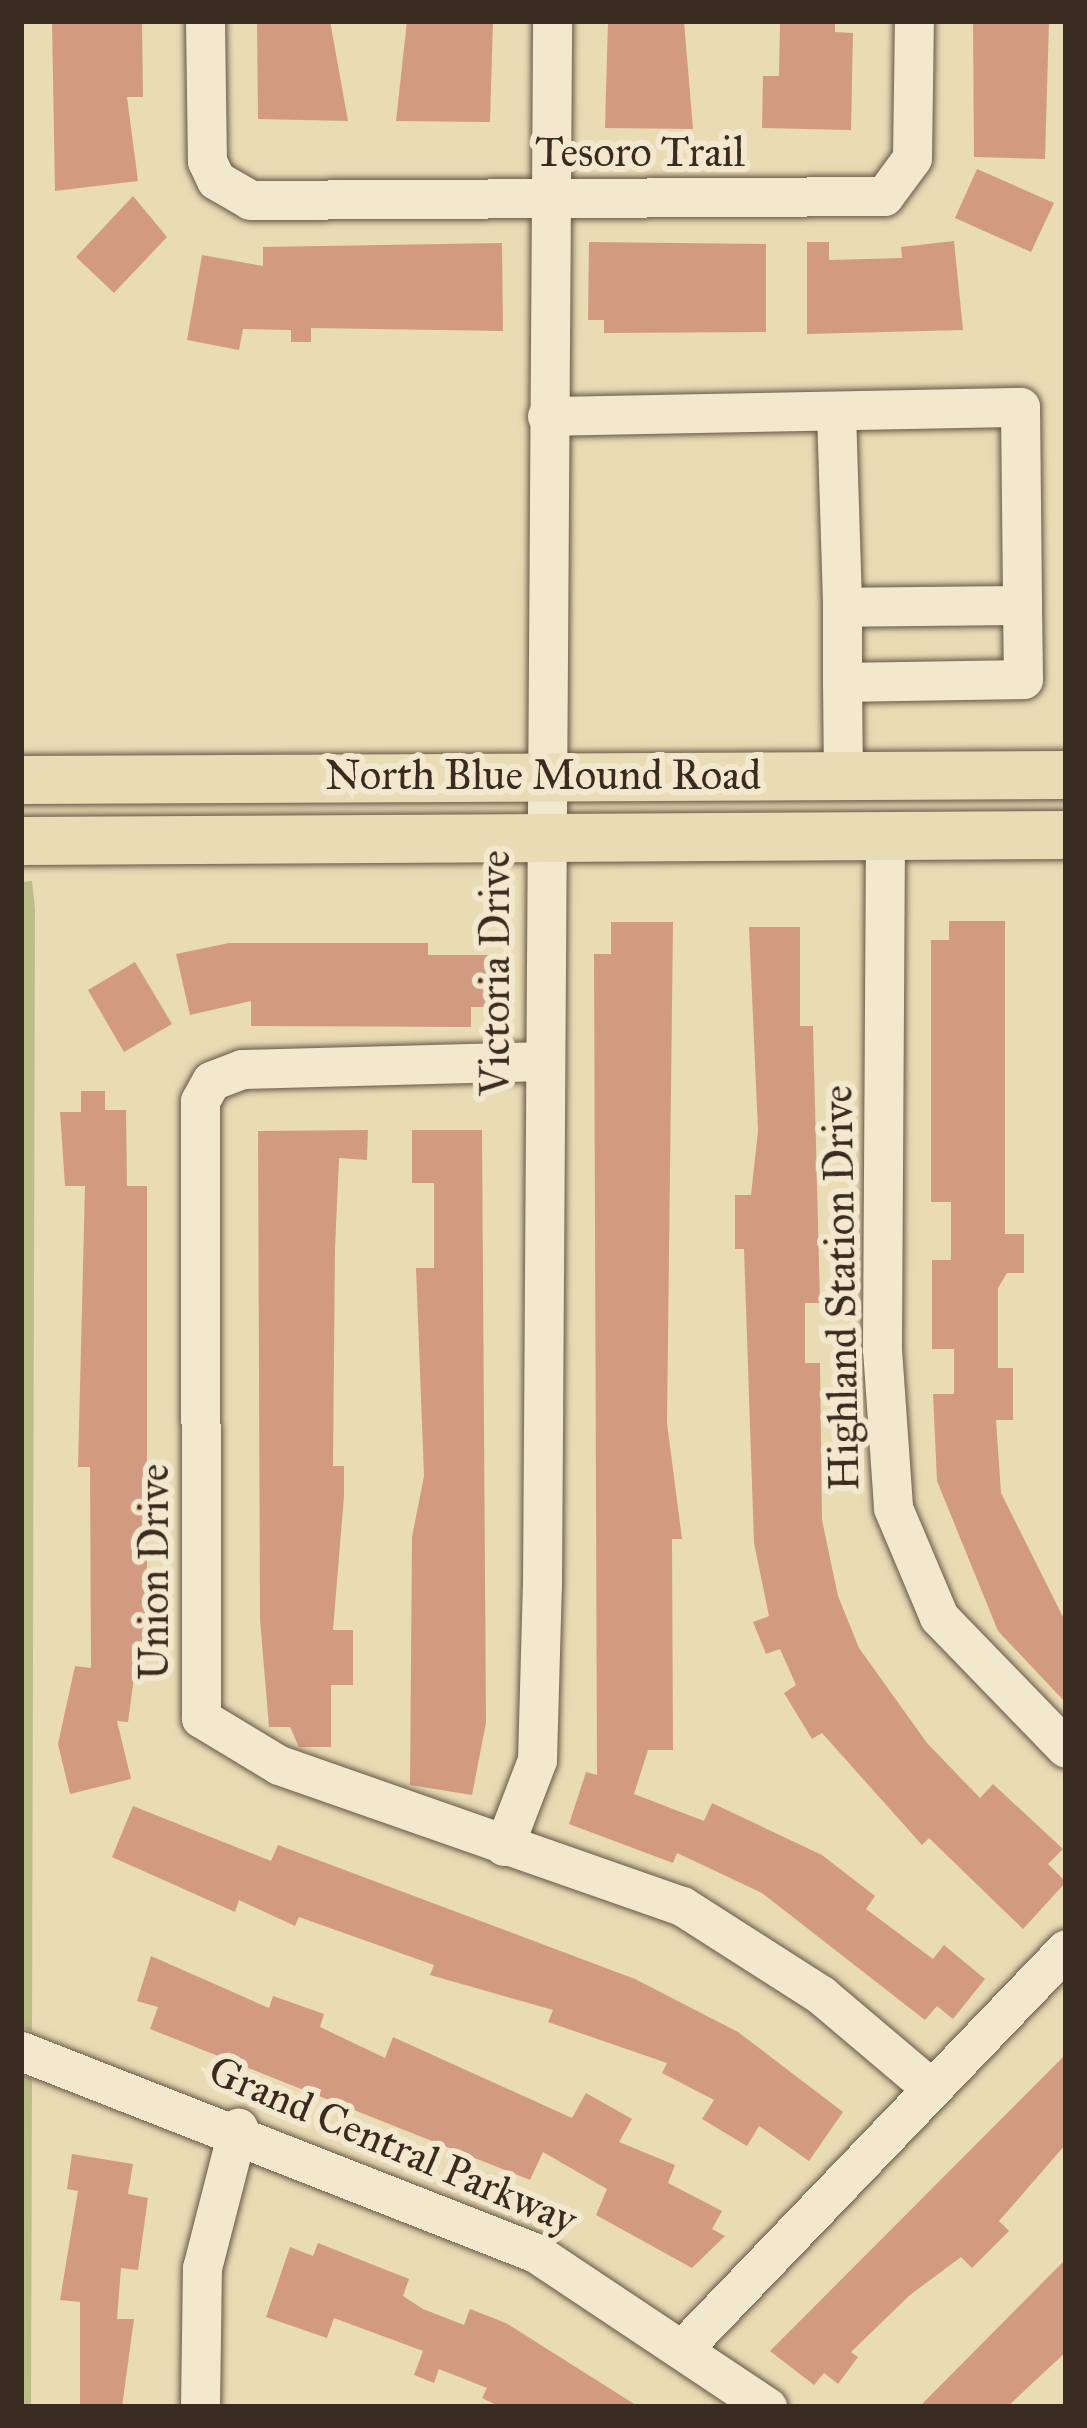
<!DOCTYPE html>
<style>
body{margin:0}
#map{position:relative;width:1087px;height:2428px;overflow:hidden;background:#e9dbb4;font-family:"IM FELL Great Primer",serif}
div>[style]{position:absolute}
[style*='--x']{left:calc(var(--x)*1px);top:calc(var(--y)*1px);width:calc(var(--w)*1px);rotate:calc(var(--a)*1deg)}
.green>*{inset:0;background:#bcbe89}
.building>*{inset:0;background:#d29b81}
.roads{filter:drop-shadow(0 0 3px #665746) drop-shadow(0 0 3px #665746)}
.minor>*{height:39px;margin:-19.5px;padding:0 19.5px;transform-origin:19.5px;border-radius:19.5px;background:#f1e8ce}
.major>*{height:48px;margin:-24px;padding:0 24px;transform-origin:24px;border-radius:24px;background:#e9dbb4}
span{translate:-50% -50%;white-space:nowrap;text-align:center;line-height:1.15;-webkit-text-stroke:12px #f1e8ce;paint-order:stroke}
.street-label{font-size:42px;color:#3a2b21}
.frame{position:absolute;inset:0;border:24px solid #3a2b21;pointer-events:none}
</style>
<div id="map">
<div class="green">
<i style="clip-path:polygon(32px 881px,35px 908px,32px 2031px,21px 2027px,21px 882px)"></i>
<i style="clip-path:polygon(21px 2075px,32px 2079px,31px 2407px,21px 2407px)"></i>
</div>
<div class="building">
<i style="clip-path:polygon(52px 21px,142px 21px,143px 97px,127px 97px,138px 181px,55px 191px)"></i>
<i style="clip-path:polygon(257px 21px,330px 21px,348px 121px,258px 119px)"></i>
<i style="clip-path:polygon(407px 21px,493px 21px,490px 122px,396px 121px)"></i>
<i style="clip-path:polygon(608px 21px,684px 21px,693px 129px,605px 128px)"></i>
<i style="clip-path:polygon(780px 21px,835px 21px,835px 32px,853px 33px,851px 130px,762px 128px,763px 76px,779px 76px)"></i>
<i style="clip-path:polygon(973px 21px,1049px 21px,1045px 159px,974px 157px)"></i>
<i style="clip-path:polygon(977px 169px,1054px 203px,1031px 252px,955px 218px)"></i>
<i style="clip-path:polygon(133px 196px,167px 237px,114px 293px,76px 257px)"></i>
<i style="clip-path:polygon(954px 241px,963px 330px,807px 334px,807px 242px,829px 242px,829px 260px,902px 258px,901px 247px)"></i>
<i style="clip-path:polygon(589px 242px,766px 244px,766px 332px,604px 333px,604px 320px,588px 320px)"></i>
<i style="clip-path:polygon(502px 243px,503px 331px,311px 328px,311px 342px,291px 342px,291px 330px,243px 329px,239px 350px,187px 340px,202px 255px,263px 266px,263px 247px)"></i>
<i style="clip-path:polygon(949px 921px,1005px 921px,1005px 1234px,1024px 1234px,1024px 1273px,1007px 1273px,998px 1288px,998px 1368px,1013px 1368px,1013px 1420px,996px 1420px,1001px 1493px,1066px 1623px,1066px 1703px,998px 1631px,937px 1481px,933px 1394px,954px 1394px,954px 1349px,932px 1349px,932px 1260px,951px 1260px,951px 1202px,931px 1202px,931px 940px,949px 940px)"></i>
<i style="clip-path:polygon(611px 922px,673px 922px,667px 1423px,682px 1539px,672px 1539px,673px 1750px,648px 1750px,634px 1794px,704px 1821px,712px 1803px,822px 1855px,875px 1896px,866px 1909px,933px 1959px,944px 1945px,985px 1979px,953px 2019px,937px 2006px,925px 2020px,762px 1893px,677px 1853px,673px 1863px,569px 1824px,586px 1772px,597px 1775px,594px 954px,611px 954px)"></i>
<i style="clip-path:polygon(749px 927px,800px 927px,800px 1026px,813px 1026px,820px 1303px,805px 1303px,805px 1363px,820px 1363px,822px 1520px,838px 1596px,859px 1648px,927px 1743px,980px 1798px,993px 1784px,1063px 1849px,1048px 1864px,1066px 1882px,1023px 1929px,929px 1838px,922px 1845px,822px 1733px,812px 1739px,784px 1693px,796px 1685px,780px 1649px,766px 1654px,753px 1622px,769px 1616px,754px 1543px,744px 1249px,735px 1249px,735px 1195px,751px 1195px,758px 1131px)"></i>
<i style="clip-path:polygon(229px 943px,428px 943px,428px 955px,491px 955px,491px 1007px,471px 1007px,471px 1027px,251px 1026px,251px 1001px,190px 1015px,176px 954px)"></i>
<i style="clip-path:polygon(135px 962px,172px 1024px,124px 1052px,88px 990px)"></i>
<i style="clip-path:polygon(81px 1091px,105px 1091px,105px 1110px,126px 1110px,127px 1186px,147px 1186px,147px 1655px,137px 1655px,128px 1722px,117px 1721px,131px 1779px,70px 1794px,58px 1744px,75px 1666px,91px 1668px,90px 1467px,78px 1467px,85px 1186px,65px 1186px,60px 1112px,81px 1112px)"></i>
<i style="clip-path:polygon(368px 1130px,367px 1160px,339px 1158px,335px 1249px,333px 1466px,344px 1466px,344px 1496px,333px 1630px,353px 1630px,353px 1685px,331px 1685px,331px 1747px,299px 1747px,290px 1727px,269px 1727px,260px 1620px,258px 1131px)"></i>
<i style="clip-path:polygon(412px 1130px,482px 1130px,486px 1723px,472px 1795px,410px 1785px,412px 1537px,424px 1476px,416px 1268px,434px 1268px,434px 1183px,412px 1183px)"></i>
<i style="clip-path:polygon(133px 1806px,271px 1861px,278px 1845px,635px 1979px,738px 2032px,843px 2112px,809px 2161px,759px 2126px,747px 2146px,702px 2119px,714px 2100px,662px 2073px,667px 2063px,548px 2022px,553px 2010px,430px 1975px,434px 1965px,299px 1917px,295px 1926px,239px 1900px,235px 1912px,112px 1857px)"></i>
<i style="clip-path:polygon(151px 1956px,269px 2008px,273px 1996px,324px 2014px,320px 2027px,385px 2058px,393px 2037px,572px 2118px,586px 2093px,632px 2119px,619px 2142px,675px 2165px,668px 2183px,722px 2211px,712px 2229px,725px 2236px,692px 2268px,596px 2215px,607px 2189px,543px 2152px,530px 2180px,150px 2029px,158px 2007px,137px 2001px)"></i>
<i style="clip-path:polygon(1066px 2054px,1066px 2144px,999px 2221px,1009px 2231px,972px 2268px,961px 2257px,910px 2295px,851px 2352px,858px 2357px,838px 2384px,824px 2373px,814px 2385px,770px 2351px)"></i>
<i style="clip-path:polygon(72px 2154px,133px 2164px,128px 2194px,148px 2198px,138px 2270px,121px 2268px,117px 2319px,134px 2319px,122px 2407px,80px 2407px,80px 2302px,60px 2300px,78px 2191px,67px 2189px)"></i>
<i style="clip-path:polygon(318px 2243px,409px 2279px,403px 2296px,423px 2309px,464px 2325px,470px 2309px,506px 2323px,639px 2407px,500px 2407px,482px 2398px,487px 2388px,439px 2369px,434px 2383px,414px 2375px,423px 2351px,334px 2318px,327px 2338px,266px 2317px,290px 2247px,313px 2256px)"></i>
<i style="clip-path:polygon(1066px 2259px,1066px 2352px,1007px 2407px,919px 2407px)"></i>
</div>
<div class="roads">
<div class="minor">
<i style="--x:205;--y:21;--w:140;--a:89.2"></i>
<i style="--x:207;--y:161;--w:21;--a:65"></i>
<i style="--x:216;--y:180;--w:39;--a:30"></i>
<i style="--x:250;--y:200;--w:634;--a:-0.36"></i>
<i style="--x:884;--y:196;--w:47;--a:-53.6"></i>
<i style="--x:912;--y:158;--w:137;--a:-89.2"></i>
<i style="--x:836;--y:411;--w:196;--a:88.2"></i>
<i style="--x:547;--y:416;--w:473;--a:-1.1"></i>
<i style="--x:1020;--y:407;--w:198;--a:89.4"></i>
<i style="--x:842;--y:682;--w:181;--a:-0.9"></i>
<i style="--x:1023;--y:679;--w:74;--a:-90.8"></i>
<i style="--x:1022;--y:605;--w:180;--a:179.4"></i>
<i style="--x:842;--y:607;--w:75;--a:90"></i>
<i style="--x:842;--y:682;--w:92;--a:89.4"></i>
<i style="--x:885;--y:836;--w:513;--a:90.34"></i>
<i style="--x:882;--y:1349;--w:159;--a:86"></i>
<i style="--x:893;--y:1508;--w:118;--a:67.1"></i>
<i style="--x:939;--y:1617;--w:182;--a:45.9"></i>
<i style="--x:545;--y:1061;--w:303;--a:178.5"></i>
<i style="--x:242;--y:1069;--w:33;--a:159"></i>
<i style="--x:211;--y:1081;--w:23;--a:119"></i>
<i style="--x:200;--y:1101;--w:617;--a:89.91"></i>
<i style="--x:201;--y:1718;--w:91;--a:31.1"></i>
<i style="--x:279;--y:1765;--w:427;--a:19.3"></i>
<i style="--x:682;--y:1906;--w:165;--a:32.6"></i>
<i style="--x:821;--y:1995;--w:144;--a:40.2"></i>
<i style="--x:504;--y:1846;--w:92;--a:-69"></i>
<i style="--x:537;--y:1760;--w:174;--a:-88.4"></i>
<i style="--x:542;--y:1586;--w:1565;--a:-89.63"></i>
<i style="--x:21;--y:2051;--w:553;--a:21.42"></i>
<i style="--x:536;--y:2253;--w:278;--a:33.7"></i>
<i style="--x:687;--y:2344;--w:547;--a:-46.18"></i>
<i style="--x:200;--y:2407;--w:139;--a:-89.2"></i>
<i style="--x:202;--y:2268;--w:145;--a:-75.6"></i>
</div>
<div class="major">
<i style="--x:21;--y:780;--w:1045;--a:-0.27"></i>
<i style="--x:21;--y:841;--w:1045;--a:-0.33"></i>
</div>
</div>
<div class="street-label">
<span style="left:640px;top:152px">Tesoro Trail</span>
<span style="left:543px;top:775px">North Blue Mound Road</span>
<span style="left:495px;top:973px;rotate:-90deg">Victoria Drive</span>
<span style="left:841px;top:1288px;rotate:-91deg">Highland Station Drive</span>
<span style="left:154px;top:1572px;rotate:-90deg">Union Drive</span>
<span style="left:393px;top:2145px;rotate:23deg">Grand Central Parkway</span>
</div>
<div class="frame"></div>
</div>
